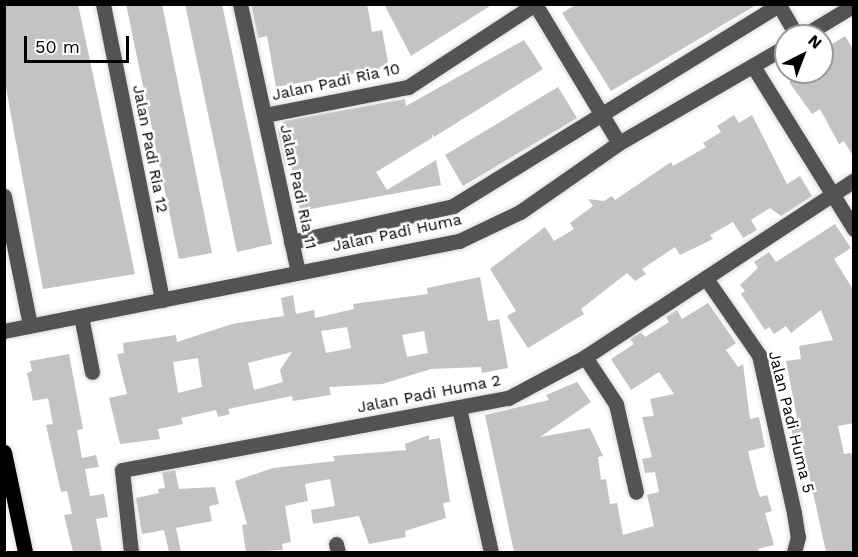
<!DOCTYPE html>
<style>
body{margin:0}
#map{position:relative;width:858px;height:557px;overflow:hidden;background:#fff;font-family:"Work Sans",sans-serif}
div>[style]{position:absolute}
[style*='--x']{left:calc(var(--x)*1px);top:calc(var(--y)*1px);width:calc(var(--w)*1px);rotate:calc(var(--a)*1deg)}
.building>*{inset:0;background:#c3c3c3}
.roads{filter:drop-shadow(0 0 2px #dbdbdb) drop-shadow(0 0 2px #dbdbdb)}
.minor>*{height:15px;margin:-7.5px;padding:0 7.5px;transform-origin:7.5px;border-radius:7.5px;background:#535353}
.major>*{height:15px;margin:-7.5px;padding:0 7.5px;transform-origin:7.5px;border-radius:7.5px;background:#000}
span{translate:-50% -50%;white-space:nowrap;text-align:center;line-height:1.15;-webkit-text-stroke:5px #fff;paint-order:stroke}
.street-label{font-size:16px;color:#000}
.frame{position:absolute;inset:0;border:6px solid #000;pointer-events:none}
.north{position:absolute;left:774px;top:24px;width:60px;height:60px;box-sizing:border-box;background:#fff;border:2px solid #999;border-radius:50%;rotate:42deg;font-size:16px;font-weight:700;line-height:24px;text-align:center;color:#000}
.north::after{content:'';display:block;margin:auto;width:21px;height:27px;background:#000;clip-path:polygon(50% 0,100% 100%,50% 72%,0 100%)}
.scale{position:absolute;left:24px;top:36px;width:105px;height:27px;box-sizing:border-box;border:3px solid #000;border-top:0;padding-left:8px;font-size:18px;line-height:21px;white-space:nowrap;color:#000;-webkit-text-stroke:4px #fff;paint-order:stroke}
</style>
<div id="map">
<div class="building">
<i style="clip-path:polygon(4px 4px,78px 4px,135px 274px,43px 289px,4px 77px)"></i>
<i style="clip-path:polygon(126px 4px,162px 4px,212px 253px,179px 259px)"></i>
<i style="clip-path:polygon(185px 4px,222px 4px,272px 244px,237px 252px)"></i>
<i style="clip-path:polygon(251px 4px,367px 4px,372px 32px,382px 30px,389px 67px,276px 87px,267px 36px,258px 38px)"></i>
<i style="clip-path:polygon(384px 4px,493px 4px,411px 56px)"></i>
<i style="clip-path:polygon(577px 4px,758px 4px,611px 91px,562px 13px)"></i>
<i style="clip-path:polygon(845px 36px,854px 51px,854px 158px,844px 141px,839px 144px,820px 109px,812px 114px,789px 82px,805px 72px,822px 72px,830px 62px,822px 50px)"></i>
<i style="clip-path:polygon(524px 40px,543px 69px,434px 137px,432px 134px,432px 138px,376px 172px,387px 190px,436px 160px,441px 185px,300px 211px,291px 165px,285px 166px,278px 131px,284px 121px,405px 99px,406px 106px)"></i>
<i style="clip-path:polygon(558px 87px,577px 118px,463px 186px,445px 155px)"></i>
<i style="clip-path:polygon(734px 115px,739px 123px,752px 115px,787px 184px,800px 176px,812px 196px,781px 216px,770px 208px,751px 220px,757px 230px,743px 238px,733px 222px,710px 235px,713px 239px,680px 255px,675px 247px,642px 269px,646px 274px,635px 281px,627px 273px,581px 309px,584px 314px,528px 348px,507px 316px,516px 311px,490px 269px,545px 227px,554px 241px,574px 229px,570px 223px,593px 206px,588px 199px,604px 201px,612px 196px,615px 200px,671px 162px,673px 166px,706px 147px,703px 143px,721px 132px,717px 126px)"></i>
<i style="clip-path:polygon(835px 224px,851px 248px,834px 259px,854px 291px,854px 423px,838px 426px,844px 454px,851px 453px,854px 464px,854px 552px,826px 552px,804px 451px,795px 453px,790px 419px,797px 418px,786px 361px,801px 359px,799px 346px,833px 340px,821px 310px,791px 333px,786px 326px,774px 334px,769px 327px,765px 330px,741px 294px,745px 291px,740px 285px,758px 268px,754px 262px,769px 252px,776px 262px)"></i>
<i style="clip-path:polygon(evenodd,480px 277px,488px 321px,499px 319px,508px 368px,482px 373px,481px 367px,431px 369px,382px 384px,329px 387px,331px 395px,293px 401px,292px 396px,228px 409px,230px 414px,218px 417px,216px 410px,181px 418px,183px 424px,158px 429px,160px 439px,120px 444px,109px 398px,127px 394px,117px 354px,124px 353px,123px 343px,176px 335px,177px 342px,232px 324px,284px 316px,281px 298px,293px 295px,296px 314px,314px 310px,315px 318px,354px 309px,353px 304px,428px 294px,427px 288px,480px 277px,347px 327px,351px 348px,326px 353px,321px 331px,347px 327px,480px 277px,424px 331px,428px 353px,407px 357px,402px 335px,424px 331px,480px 277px,292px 352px,280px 370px,283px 382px,254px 390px,248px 363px,292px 352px,480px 277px,198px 358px,202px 387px,178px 393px,173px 362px,198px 358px)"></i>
<i style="clip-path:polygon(708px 303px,736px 343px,726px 350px,738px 367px,743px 364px,750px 419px,759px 417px,765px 447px,748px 451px,757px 488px,760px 497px,767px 495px,772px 511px,765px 513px,774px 545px,758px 549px,760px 552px,514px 552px,485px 415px,549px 400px,546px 395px,577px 382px,591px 402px,540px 437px,590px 428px,603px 456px,598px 457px,601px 480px,606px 479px,610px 504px,617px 503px,623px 535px,654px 526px,647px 495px,659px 492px,655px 472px,645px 473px,642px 459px,652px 457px,642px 417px,654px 416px,650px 399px,674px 394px,659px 372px,631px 390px,611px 359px,634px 344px,630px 339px,641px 332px,645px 337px,669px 322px,666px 317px,677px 310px,682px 319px)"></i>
<i style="clip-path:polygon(69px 354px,83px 429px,77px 430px,82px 458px,96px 455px,99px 467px,85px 469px,90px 496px,104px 494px,108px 517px,96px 519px,102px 552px,73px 552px,64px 515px,72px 514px,67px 491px,61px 492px,46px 425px,53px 424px,48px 398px,33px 401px,27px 373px,32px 371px,30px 361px)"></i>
<i style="clip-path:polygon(429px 435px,429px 440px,440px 438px,450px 502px,443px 503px,446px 518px,405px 531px,406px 537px,369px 544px,359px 516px,313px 524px,311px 510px,335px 506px,330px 479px,305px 484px,308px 501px,285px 506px,291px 542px,282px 544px,283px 550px,246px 552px,242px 525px,247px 524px,235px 481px,273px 468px,335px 461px,333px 456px,406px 450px,405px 444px)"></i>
<i style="clip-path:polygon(175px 470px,179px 489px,215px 487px,219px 504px,209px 506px,212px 521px,176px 528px,181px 552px,169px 552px,164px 530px,142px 534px,136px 498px,159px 493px,158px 489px,165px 488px,162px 472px)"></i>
</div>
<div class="roads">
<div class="minor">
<i style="--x:103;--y:4;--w:302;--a:78.7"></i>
<i style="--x:240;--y:4;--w:274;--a:77.8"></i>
<i style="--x:535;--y:4;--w:162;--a:58.9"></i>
<i style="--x:779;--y:5;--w:36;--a:60"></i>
<i style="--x:803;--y:36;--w:60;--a:-31.3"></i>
<i style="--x:753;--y:66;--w:192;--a:58.2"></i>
<i style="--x:265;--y:115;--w:146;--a:-11.1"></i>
<i style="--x:408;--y:87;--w:152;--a:-33.2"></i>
<i style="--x:4;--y:196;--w:132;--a:78.6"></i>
<i style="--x:291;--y:242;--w:166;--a:-12.5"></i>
<i style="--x:453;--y:206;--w:384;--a:-31.7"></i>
<i style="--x:707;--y:280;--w:91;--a:55.3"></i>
<i style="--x:759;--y:355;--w:162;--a:77.5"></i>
<i style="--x:794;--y:513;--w:24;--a:81"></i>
<i style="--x:798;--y:537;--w:16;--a:105"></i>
<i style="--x:81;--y:316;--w:57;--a:78.9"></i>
<i style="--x:4;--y:331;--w:464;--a:-11.2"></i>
<i style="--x:459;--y:241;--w:68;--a:-25.4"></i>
<i style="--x:520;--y:212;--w:121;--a:-34.9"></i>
<i style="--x:619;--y:143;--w:193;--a:-30.1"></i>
<i style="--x:585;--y:357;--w:56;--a:56.6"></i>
<i style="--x:616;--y:404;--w:90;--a:77.2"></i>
<i style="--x:459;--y:408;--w:148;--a:77.5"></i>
<i style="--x:336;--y:544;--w:8;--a:76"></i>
<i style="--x:131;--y:552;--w:82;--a:-96.3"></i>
<i style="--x:122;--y:470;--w:393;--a:-10.6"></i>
<i style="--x:508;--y:398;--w:87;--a:-28"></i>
<i style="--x:585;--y:357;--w:322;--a:-33.3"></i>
</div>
<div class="major">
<i style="--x:4;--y:452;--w:102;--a:78.1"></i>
</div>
</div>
<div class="street-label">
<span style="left:336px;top:82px;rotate:-12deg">Jalan Padi Ria 10</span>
<span style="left:150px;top:149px;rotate:79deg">Jalan Padi Ria 12</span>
<span style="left:298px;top:187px;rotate:78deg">Jalan Padi Ria 11</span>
<span style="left:397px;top:233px;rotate:-12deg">Jalan Padi Huma</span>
<span style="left:429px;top:394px;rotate:-11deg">Jalan Padi Huma 2</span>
<span style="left:791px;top:422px;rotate:76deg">Jalan Padi Huma 5</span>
</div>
<div class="frame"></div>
<div class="north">N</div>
<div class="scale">50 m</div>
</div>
